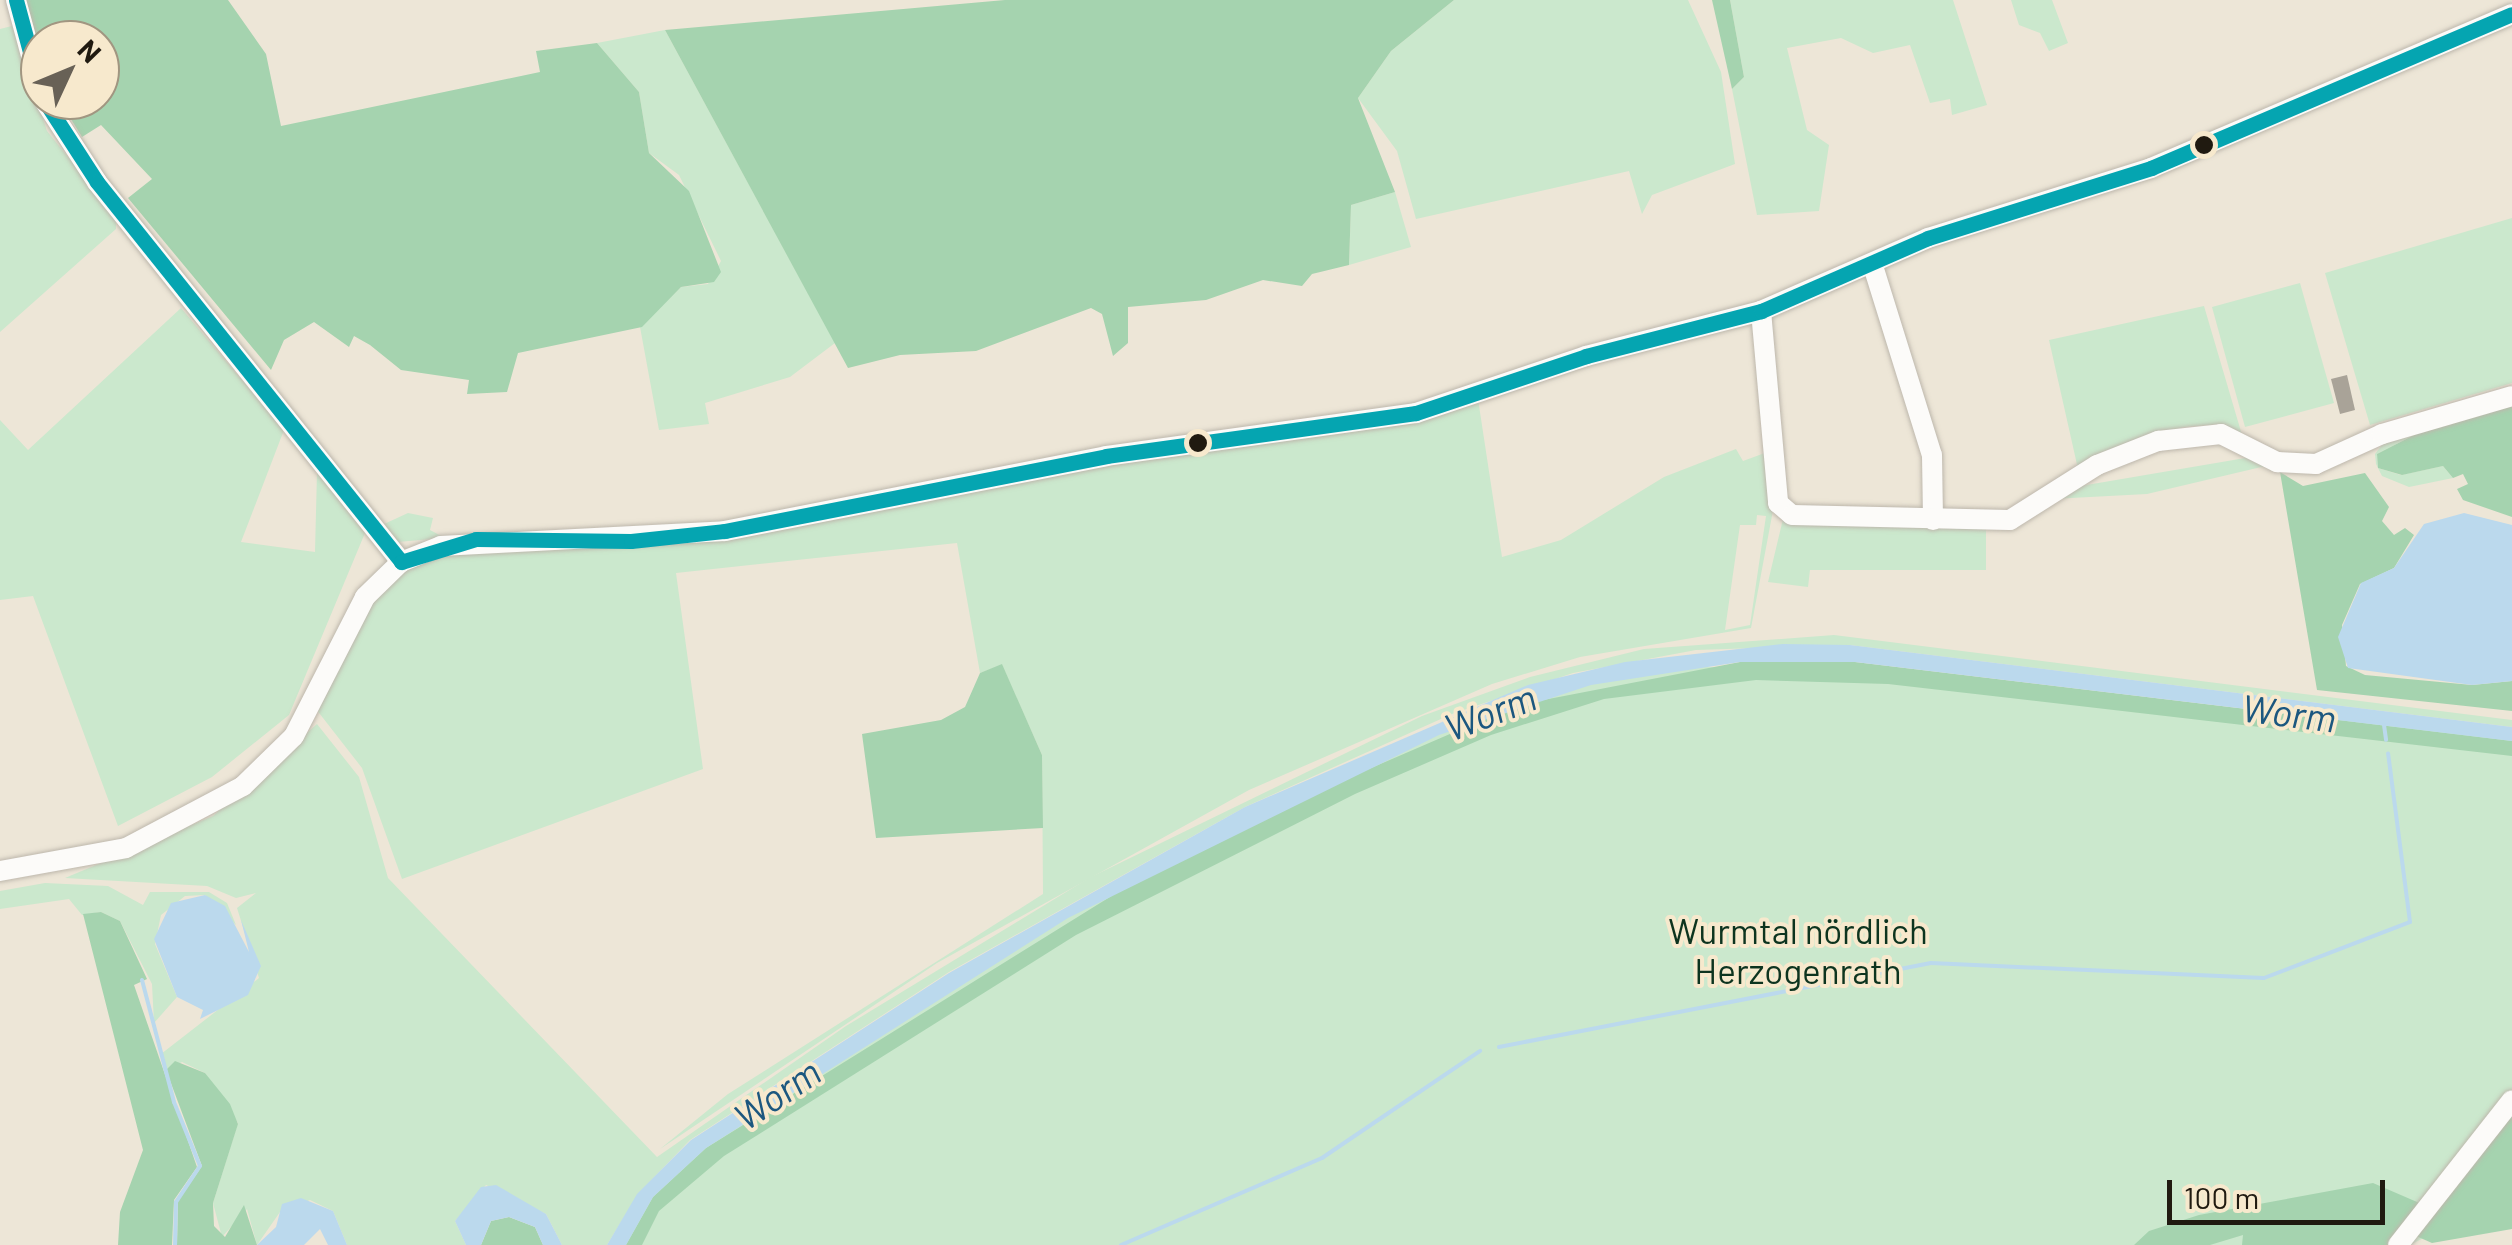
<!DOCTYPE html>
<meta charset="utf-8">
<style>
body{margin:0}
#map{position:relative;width:2512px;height:1245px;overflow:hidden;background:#ede6d7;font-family:Barlow,sans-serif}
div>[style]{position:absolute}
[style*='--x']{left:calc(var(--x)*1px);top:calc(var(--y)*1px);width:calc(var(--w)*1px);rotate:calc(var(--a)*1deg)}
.green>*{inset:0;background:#cbe8cd}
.forest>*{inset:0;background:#a5d3af}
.water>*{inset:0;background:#bbd9ed}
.stream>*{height:4px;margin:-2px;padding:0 2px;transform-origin:2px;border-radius:2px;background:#bbd9ed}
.building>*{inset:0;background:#a9a398}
.roads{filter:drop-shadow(0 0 2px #bdb7ac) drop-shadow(0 0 2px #bdb7ac)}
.minor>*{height:20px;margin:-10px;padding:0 10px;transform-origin:10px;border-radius:10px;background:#fcfbf9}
.bus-1>*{height:15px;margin:-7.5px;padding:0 7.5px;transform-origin:7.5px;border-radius:7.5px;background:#05a5b1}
.dots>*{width:28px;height:28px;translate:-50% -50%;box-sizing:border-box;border:5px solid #f7e9cd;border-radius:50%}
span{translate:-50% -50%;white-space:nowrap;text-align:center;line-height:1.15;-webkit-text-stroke:8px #f7e9cd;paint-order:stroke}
.park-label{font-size:35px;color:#0d341f}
.water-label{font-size:38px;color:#1c577f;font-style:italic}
.north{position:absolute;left:20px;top:20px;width:100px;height:100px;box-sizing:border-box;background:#f7e9cd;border:2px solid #a19681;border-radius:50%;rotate:46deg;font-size:28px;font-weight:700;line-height:40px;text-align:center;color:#201a10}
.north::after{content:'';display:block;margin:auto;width:35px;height:45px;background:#686156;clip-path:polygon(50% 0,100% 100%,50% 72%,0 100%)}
.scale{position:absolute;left:2167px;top:1180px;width:218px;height:45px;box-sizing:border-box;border:5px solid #201a10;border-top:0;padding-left:12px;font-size:30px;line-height:35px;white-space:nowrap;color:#201a10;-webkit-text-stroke:8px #f7e9cd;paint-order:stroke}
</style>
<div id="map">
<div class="green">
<i style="clip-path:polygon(1454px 0,1688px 0,1721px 72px,1735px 164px,1652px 195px,1642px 214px,1629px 171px,1416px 219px,1397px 151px,1358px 98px,1391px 51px)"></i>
<i style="clip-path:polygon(1730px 0,1953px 0,1987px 105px,1952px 115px,1950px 99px,1930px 103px,1910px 45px,1873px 53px,1841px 38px,1787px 48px,1807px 130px,1829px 145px,1819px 211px,1757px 215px,1732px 89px,1744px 77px)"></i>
<i style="clip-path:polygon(2011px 0,2052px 0,2068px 43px,2049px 51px,2040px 33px,2019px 25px)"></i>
<i style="clip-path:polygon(12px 26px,47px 131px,116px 217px,116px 229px,0 332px,0 29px)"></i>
<i style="clip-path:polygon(665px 30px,835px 343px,790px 377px,705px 403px,709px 424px,659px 430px,640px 327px,681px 287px,708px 284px,721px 261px,679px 175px,649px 153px,639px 92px,597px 43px)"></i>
<i style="clip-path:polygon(1395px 192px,1411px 247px,1349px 265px,1351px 205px)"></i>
<i style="clip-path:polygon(2512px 218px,2512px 383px,2370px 425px,2325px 273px)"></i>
<i style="clip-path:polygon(2300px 283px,2334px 403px,2245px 427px,2212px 307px)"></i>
<i style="clip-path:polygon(2204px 306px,2242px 435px,2224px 424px,2183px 427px,2078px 469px,2049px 340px)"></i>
<i style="clip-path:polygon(181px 308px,284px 430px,241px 542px,315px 552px,317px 472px,365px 533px,289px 715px,212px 777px,118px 826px,33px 596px,0 600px,0 420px,28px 450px)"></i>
<i style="clip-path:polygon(evenodd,1478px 399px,1502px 557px,1561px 540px,1664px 477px,1736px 449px,1743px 461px,1773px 450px,1774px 505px,1751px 628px,1580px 657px,1492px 684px,1249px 790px,937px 963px,660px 1149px,728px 1094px,1043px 894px,1042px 755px,1002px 665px,980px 673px,957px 543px,676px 573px,703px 769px,402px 879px,362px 768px,316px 709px,357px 621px,400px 573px,444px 552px,674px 545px,1478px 399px,1757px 515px,1766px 516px,1750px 625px,1725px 630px,1740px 525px,1756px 525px,1757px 515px)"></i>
<i style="clip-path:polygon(2416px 434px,2377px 454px,2378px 468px,2401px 475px,2443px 466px,2453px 478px,2409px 487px,2382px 476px,2376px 464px,2375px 454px,2385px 441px)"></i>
<i style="clip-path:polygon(2257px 456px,2274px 464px,2147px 494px,2052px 499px,2069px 488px)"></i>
<i style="clip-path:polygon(408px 513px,433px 518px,430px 530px,445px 538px,397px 542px,382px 525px)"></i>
<i style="clip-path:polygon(1783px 519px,1986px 529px,1986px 570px,1810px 570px,1808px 587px,1768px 582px)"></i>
<i style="clip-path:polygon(1834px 635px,2512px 720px,2512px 727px,1850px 645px,1696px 650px,1573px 673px,1452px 714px,1245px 807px,949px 972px,690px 1140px,638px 1194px,607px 1245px,562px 1245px,546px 1214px,486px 1185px,455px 1221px,466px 1245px,347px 1245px,333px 1211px,310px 1200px,280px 1212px,257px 1245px,247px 1209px,222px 1237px,213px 1203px,238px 1123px,205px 1073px,182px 1062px,166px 1070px,161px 1054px,259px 978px,237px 908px,256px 893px,236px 898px,207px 886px,65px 878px,213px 816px,317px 724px,359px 777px,388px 878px,657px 1157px,846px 1026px,1089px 878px,1422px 716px,1530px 677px,1644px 649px)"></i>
<i style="clip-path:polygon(1659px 663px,2512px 730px,2512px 1117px,2433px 1233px,2410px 1245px,616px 1245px,669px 1167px,1090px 897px,1427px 731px)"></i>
<i style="clip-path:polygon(45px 883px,108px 886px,143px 905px,150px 892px,209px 892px,227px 903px,236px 925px,205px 895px,185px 896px,161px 915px,155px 944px,177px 997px,154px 1023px,152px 984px,120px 921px,101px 912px,82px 915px,69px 899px,0 909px,0 891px)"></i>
</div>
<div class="forest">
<i style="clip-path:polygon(26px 0,228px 0,266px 54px,281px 126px,540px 72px,536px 51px,597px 43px,639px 92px,649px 153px,689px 191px,721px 272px,714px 282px,681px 287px,642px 327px,518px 353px,507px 392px,467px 394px,469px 380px,401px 370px,370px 345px,354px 336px,349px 347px,314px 322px,284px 340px,271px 370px,128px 198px,152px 179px,101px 125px,82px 137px,59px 100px,100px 100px,100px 40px,40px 40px,40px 50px)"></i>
<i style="clip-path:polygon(1005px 0,1454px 0,1391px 51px,1358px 98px,1395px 192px,1351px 205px,1349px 265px,1312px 274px,1302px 286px,1263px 280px,1206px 300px,1128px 307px,1128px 343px,1113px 356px,1102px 314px,1091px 308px,976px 351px,900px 355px,848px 368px,665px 30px)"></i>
<i style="clip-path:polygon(1712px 0,1730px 0,1744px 77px,1732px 89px)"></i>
<i style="clip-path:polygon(2512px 405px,2512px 517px,2463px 500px,2457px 489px,2468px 484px,2463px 474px,2453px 478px,2443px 466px,2402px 475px,2378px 468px,2377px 454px,2416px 434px)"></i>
<i style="clip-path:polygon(2280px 472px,2303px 486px,2365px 473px,2389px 507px,2382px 521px,2394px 535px,2405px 528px,2414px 535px,2394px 568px,2360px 584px,2342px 625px,2346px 666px,2365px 675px,2472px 685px,2512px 681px,2512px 711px,2317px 690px)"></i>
<i style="clip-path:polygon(1740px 662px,1855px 662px,2512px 741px,2512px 756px,1888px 684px,1756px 680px,1604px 699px,1491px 735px,1355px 794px,1076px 935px,724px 1156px,659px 1211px,642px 1245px,626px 1245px,653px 1197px,706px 1148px,1134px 882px,1274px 810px,1517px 705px)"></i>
<i style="clip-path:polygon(1002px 664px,1042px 755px,1043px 828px,876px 838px,862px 734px,941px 720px,965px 707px,980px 673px)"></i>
<i style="clip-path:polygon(101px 912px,120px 921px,147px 979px,134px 985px,197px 1167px,174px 1200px,172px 1245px,118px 1245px,120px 1212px,143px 1150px,83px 914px)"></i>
<i style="clip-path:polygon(175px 1061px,205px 1073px,230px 1104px,238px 1124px,213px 1203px,214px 1226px,225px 1237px,244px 1205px,257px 1245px,177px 1245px,178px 1201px,202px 1166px,166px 1070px)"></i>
<i style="clip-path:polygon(2512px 1105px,2512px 1229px,2432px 1243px,2416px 1236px)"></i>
<i style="clip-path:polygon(2373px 1183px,2424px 1205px,2389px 1245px,2242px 1245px,2243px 1235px,2210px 1245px,2134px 1245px,2149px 1231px,2199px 1215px)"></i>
<i style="clip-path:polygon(509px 1217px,535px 1227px,543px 1245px,481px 1245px,491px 1221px)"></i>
</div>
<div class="water">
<i style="clip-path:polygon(2464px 513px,2512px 525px,2512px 681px,2472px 685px,2348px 668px,2338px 637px,2361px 583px,2394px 568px,2424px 524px)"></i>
<i style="clip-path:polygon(1783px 644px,1850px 645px,2512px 727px,2512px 741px,1855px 662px,1740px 662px,1591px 685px,1439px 735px,1068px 918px,706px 1148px,653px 1197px,626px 1245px,607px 1245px,637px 1194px,691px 1140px,949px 973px,1245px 807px,1528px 685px,1625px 662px)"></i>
<i style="clip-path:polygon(205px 895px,225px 906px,249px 952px,241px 920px,261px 966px,248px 995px,200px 1019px,203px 1010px,177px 997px,154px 939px,171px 903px)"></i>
<i style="clip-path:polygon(496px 1185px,546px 1214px,562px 1245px,543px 1245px,535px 1227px,509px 1217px,491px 1221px,481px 1245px,466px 1245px,455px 1221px,481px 1187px)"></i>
<i style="clip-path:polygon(301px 1198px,333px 1211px,347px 1245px,328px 1245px,320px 1229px,304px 1245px,257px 1245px,276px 1227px,282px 1204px)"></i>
</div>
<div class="stream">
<i style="--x:2384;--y:725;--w:15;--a:82"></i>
<i style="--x:142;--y:980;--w:126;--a:75.3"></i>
<i style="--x:174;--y:1102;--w:69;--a:67.9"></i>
<i style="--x:200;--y:1166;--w:43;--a:123.7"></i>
<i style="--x:176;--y:1202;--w:43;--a:91.3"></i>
<i style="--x:1499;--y:1047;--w:440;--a:-11"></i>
<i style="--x:1931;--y:963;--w:333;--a:2.6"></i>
<i style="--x:2264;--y:978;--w:156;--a:-21"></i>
<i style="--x:2410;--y:922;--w:170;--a:-97.4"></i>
<i style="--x:1121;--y:1245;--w:219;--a:-23.4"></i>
<i style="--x:1322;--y:1158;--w:191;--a:-34.1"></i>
</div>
<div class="building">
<i style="clip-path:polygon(2347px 375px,2355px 410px,2340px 414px,2331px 379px)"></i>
</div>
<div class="roads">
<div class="minor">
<i style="--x:16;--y:0;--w:92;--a:74.9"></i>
<i style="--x:44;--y:100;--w:98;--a:57.1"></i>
<i style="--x:97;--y:182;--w:487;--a:51.3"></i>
<i style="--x:1873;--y:266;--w:198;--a:72.7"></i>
<i style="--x:1932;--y:455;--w:65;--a:89.1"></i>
<i style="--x:1761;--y:311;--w:193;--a:84.9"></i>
<i style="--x:1778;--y:503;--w:18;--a:41"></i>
<i style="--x:1792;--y:515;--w:218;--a:1.3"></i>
<i style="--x:2010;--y:520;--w:103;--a:-32.3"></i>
<i style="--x:2097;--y:465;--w:66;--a:-21.5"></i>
<i style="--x:2158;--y:441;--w:63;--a:-6.3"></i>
<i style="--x:2221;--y:434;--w:63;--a:26.6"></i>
<i style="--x:2277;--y:462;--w:39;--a:3"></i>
<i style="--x:2316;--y:464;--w:72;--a:-24.4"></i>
<i style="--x:2382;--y:434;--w:135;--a:-16.3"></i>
<i style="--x:0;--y:871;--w:128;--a:-10.3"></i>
<i style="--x:126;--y:848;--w:132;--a:-27.9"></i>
<i style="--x:243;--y:786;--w:71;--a:-44.4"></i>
<i style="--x:294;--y:736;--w:156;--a:-62.9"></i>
<i style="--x:365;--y:597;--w:50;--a:-44.2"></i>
<i style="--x:401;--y:562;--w:43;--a:-21.8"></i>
<i style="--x:441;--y:546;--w:284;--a:-3"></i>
<i style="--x:725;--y:531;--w:388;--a:-11.1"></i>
<i style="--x:1106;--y:456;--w:313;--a:-7.9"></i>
<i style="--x:1416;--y:413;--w:179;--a:-18.5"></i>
<i style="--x:1586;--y:356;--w:181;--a:-14.4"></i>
<i style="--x:1761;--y:311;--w:182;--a:-23.6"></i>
<i style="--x:1928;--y:238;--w:234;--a:-17.4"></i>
<i style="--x:2151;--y:168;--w:392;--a:-23.1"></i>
<i style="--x:2398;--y:1245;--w:184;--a:-51.8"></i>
</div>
</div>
<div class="bus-1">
<i style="--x:16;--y:0;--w:92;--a:74.9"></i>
<i style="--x:44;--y:100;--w:98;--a:57.1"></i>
<i style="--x:97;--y:182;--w:487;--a:51.3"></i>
<i style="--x:401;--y:562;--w:78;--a:-17"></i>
<i style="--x:476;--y:539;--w:155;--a:0.7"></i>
<i style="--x:631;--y:541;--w:95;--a:-6.1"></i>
<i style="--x:725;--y:531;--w:388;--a:-11.1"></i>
<i style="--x:1106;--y:456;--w:313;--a:-7.9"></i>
<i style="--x:1416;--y:413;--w:179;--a:-18.5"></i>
<i style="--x:1586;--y:356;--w:181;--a:-14.4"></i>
<i style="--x:1761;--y:311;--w:182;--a:-23.6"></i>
<i style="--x:1928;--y:238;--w:234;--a:-17.4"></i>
<i style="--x:2151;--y:168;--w:392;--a:-23.1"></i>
</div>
<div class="dots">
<i style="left:2204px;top:145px;background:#201a10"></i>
<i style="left:1198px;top:443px;background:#201a10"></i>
</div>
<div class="park-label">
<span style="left:1798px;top:950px">Wurmtal nördlich<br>Herzogenrath</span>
</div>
<div class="water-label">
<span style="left:1490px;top:712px;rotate:-21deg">Worm</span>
<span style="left:2289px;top:713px;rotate:7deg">Worm</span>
<span style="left:777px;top:1094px;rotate:-34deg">Worm</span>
</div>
<div class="north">N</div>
<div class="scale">100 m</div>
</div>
